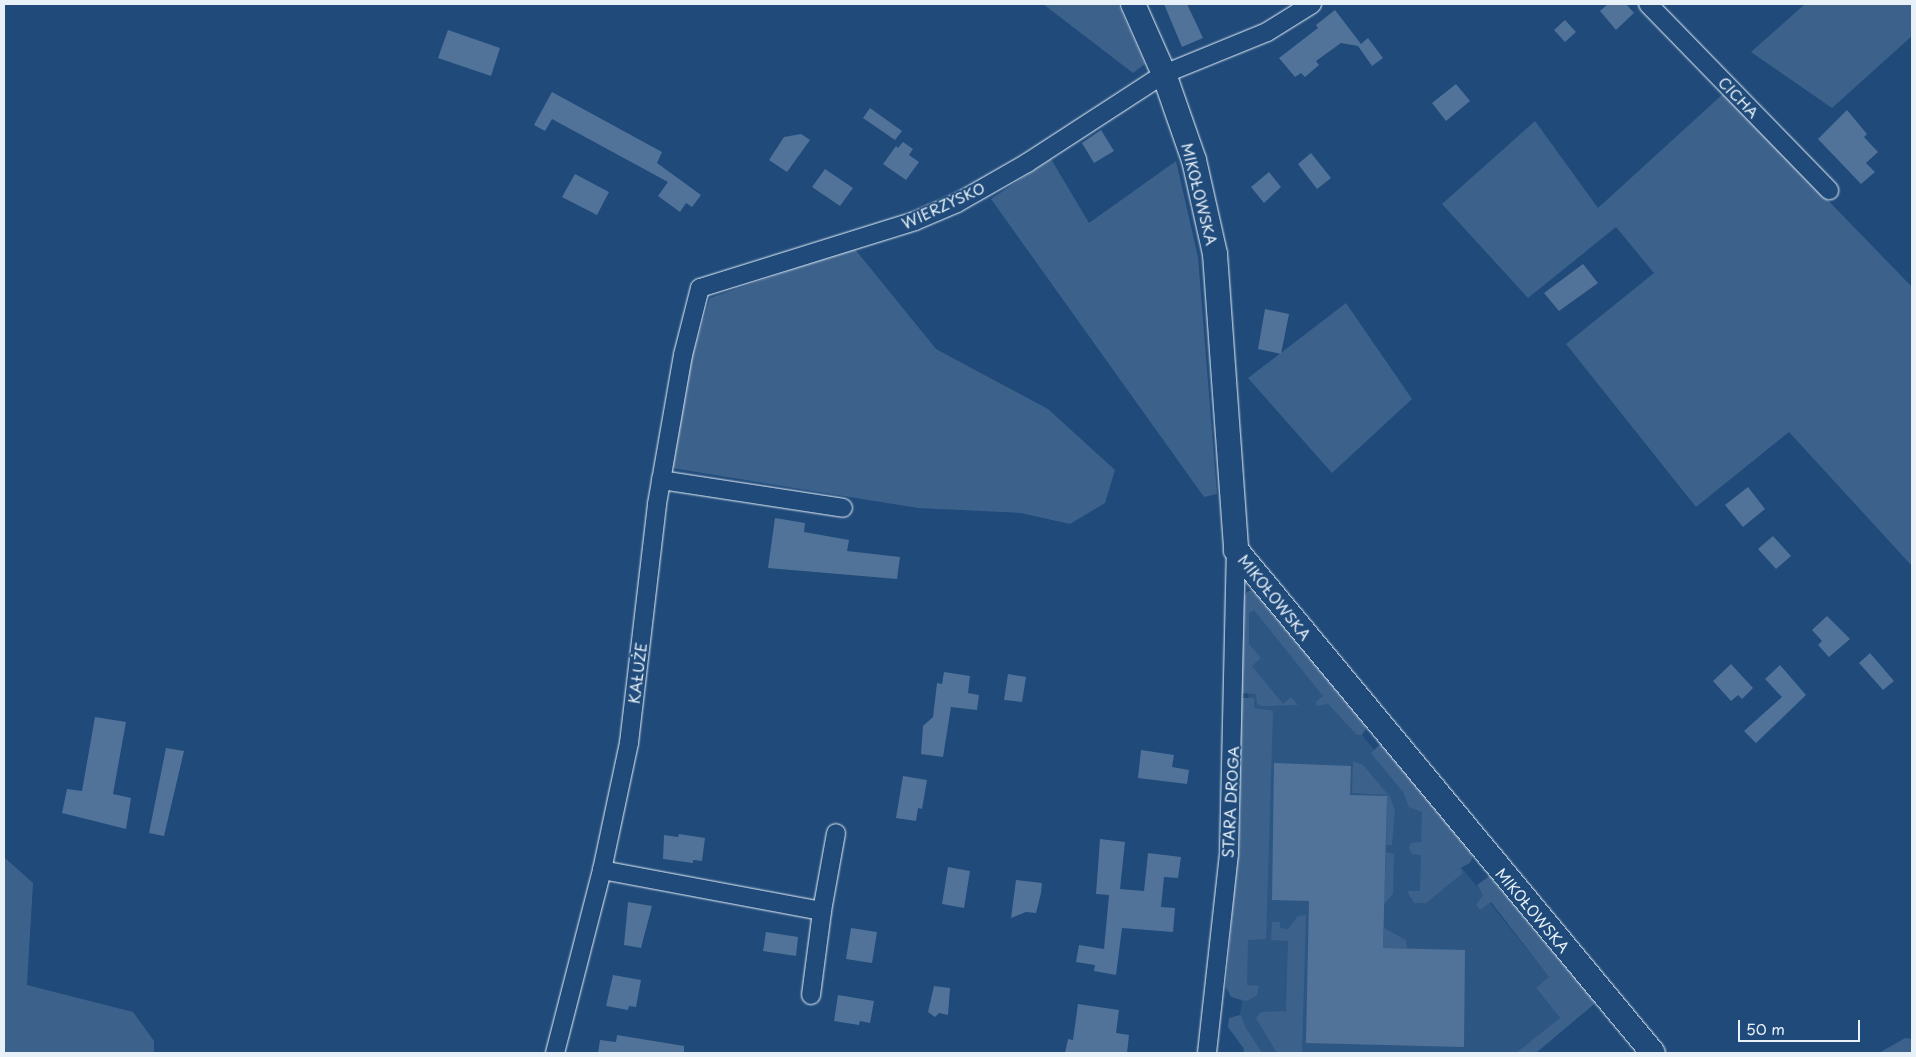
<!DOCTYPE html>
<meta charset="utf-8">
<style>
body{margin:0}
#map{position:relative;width:1916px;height:1057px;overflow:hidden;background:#1f4a7a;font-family:"Playpen Sans",sans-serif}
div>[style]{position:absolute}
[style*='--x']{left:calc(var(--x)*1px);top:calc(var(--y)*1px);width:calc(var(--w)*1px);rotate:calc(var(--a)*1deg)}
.built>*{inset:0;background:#2e5683}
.green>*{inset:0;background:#3c628c}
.building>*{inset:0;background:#517399}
.roads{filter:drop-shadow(0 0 1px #e8f1f8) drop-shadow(0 0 1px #e8f1f8)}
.street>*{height:18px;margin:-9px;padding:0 9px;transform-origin:9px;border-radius:9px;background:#1f4a7a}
.secondary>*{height:24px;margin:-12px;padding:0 12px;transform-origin:12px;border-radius:12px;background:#1f4a7a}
span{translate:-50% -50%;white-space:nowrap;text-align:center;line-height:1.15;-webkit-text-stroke:4px #1f4a7a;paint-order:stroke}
.street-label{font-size:15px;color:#e8f1f8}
.frame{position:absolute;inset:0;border:5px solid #e8f1f8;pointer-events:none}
.scale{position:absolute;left:1738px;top:1020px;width:122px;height:22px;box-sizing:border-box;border:2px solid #e8f1f8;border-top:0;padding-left:6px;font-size:15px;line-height:18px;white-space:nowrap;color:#e8f1f8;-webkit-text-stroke:4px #1f4a7a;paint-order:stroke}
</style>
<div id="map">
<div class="built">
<i style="clip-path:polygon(1257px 607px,1467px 863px,1462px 868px,1550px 978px,1536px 988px,1560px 1018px,1536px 1053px,1248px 1053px,1228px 1027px,1229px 1018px,1240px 1015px,1242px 1001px,1233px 997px,1247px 892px,1249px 613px)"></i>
</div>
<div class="green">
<i style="clip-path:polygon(1043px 4px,1118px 4px,1145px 64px,1133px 73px)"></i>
<i style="clip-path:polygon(1805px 4px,1912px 4px,1912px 36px,1832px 108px,1751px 52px)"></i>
<i style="clip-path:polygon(1724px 93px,1912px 287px,1912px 566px,1789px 432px,1696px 507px,1566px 344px,1654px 273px,1616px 227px,1528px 298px,1442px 204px,1535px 121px,1598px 208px)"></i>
<i style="clip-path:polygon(1051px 159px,1089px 223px,1176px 161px,1198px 257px,1217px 494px,1204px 497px,991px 199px)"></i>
<i style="clip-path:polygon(854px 248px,936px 349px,1048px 409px,1115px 470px,1105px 503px,1070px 524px,1021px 513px,918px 508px,672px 468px,691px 360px,710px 298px)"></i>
<i style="clip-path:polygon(1346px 303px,1412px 399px,1332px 473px,1248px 378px)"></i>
<i style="clip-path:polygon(1258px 590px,1367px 727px,1362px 735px,1357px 735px,1328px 704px,1317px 706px,1316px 702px,1323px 696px,1254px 610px,1249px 613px,1249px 644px,1261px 658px,1252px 666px,1283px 704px,1291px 697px,1298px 705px,1261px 706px,1257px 704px,1256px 694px,1241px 693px,1243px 598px,1248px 591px)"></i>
<i style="clip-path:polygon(1240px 698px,1254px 698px,1254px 708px,1273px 711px,1266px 939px,1248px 940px,1247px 985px,1259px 986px,1257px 995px,1247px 1001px,1231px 997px,1226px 987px,1240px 820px)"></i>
<i style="clip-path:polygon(1381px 743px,1474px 854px,1470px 863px,1460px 868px,1463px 873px,1426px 903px,1414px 903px,1407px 891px,1420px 891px,1421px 855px,1412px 854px,1409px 848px,1411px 843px,1421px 842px,1422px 812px,1409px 807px,1403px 792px,1371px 753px)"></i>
<i style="clip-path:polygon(1353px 761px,1363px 765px,1390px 797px,1395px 811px,1392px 845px,1386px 845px,1387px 795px,1352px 793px)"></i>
<i style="clip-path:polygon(1386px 852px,1394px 854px,1393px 894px,1384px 904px)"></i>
<i style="clip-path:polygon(4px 857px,33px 883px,27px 985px,133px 1012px,154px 1041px,154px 1053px,4px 1053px)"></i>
<i style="clip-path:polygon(1491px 875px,1599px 1000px,1536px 1053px,1516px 1053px,1560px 1018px,1536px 988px,1549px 977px,1491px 902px,1480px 910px,1476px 905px,1483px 895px,1477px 885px)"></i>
<i style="clip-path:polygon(1306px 915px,1302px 1053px,1277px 1053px,1256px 1018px,1261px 1012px,1286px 1011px,1288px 941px,1271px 940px,1272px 922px,1280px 922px,1280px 928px,1288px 929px,1298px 916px)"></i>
<i style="clip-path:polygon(1384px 928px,1406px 940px,1407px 948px,1383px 948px)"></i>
<i style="clip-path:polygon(1241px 1015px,1246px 1028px,1262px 1053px,1243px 1053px,1244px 1049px,1228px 1027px,1229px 1018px)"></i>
<i style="clip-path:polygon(1905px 1038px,1912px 1039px,1912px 1053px,1879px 1053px)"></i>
</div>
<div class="building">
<i style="clip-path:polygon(1164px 4px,1187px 4px,1203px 38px,1182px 47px)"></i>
<i style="clip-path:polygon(1608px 4px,1626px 4px,1634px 13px,1616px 30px,1600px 11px)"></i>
<i style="clip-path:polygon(1335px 10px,1361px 44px,1368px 38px,1383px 58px,1372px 66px,1358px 46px,1341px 43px,1316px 61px,1319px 65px,1305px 77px,1301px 73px,1295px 77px,1279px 58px,1318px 28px,1316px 25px)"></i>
<i style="clip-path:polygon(1565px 20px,1576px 32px,1565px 42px,1554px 30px)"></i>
<i style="clip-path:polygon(448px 30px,500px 48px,491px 76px,438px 58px)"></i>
<i style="clip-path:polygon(1456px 84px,1470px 101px,1446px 121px,1432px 103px)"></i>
<i style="clip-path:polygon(552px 92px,662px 152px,657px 163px,701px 195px,692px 207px,686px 203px,680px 212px,658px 196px,668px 182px,552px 119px,545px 131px,534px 125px)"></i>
<i style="clip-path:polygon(870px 108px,902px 131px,895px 140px,863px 118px)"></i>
<i style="clip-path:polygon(1847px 110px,1867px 134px,1864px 137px,1878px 152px,1866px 163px,1875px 172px,1861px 184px,1818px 139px)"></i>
<i style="clip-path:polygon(1101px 130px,1114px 151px,1094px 163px,1082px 143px)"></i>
<i style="clip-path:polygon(801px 134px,810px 140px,787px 172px,769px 160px,784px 137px)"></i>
<i style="clip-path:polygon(903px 142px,913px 149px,909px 155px,919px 162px,906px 180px,883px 164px,896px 146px,898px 148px)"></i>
<i style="clip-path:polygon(1311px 153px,1331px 178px,1317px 189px,1298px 164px)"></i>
<i style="clip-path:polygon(825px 169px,853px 188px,840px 206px,812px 187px)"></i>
<i style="clip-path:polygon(1269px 172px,1281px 187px,1264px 203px,1251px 187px)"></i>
<i style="clip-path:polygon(575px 174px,609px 192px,597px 215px,562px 197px)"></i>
<i style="clip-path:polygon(1583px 264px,1598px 283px,1559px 311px,1544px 293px)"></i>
<i style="clip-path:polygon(1265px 309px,1289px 314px,1281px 354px,1258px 349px)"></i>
<i style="clip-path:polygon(1748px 487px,1765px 509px,1743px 527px,1725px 505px)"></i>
<i style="clip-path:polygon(775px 518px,805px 523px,804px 532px,849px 540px,847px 551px,900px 557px,897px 579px,768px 568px)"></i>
<i style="clip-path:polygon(1773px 536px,1791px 556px,1776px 569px,1758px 549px)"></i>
<i style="clip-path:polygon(1827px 616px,1850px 639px,1829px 657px,1818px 645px,1822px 641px,1812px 630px)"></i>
<i style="clip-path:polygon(1870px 653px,1894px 681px,1883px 690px,1859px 663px)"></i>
<i style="clip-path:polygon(1731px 664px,1753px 688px,1742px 699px,1738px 695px,1731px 701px,1713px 681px)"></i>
<i style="clip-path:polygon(1780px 665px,1806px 695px,1756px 743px,1744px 731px,1782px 697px,1765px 679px)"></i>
<i style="clip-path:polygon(944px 672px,970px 676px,968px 693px,979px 695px,977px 710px,951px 707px,943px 757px,921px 754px,923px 726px,933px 717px,937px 683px,942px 684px)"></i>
<i style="clip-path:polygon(1008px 674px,1026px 677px,1022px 702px,1004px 700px)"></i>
<i style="clip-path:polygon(95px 717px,126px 722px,113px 794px,131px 798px,126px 829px,62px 813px,67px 789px,82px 791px)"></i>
<i style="clip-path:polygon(166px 748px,184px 751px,164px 836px,149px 833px)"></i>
<i style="clip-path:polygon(1141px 750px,1174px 755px,1172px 767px,1189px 770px,1187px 784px,1138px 778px)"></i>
<i style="clip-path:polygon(1274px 763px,1351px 766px,1350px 795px,1387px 796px,1383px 948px,1465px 950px,1464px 1047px,1306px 1043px,1309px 901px,1272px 900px)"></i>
<i style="clip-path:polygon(903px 776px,927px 780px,922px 809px,918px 808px,916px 821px,896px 818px)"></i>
<i style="clip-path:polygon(679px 834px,705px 838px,702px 861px,693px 860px,693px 863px,663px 859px,664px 835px,678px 837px)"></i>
<i style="clip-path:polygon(1100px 839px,1125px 842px,1120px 889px,1144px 891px,1148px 853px,1181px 857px,1178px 878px,1164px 877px,1161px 907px,1175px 908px,1173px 932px,1122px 928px,1116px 975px,1094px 971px,1095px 965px,1076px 962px,1079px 945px,1104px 949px,1109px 895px,1096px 894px)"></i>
<i style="clip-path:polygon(948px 867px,970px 871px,964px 908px,942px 904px)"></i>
<i style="clip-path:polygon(1016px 880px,1042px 883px,1041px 893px,1036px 913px,1026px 912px,1011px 918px)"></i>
<i style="clip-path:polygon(628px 902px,652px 906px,641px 948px,624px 945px)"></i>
<i style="clip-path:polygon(851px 928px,877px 932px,872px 963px,846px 959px)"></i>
<i style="clip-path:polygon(766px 932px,798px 937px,796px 956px,763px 951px)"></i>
<i style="clip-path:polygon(613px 975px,641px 980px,636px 1007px,629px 1006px,628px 1010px,606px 1006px)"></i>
<i style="clip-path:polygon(934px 986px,950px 988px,948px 1015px,939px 1013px,935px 1017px,928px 1012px)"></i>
<i style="clip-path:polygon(838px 995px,874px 1001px,870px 1023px,860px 1021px,859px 1025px,834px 1021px)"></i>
<i style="clip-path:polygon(1078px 1004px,1119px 1010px,1116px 1033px,1129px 1035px,1127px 1053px,1065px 1053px,1068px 1039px,1073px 1040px)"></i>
<i style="clip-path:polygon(617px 1035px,684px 1046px,684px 1053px,598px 1053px,600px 1040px,616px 1042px)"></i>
</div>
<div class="roads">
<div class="street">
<i style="--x:1648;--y:4;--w:260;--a:45.8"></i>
<i style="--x:661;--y:480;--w:184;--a:8.7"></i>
<i style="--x:602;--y:870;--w:224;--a:10.6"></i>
<i style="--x:822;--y:911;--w:79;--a:-79.8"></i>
<i style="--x:811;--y:995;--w:85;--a:-82.5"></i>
<i style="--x:555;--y:1053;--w:189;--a:-75.6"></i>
<i style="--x:602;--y:870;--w:130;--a:-78"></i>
<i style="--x:629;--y:743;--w:241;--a:-83.3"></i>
<i style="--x:657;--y:504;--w:151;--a:-80.1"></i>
<i style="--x:683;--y:355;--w:69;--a:-75.8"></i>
<i style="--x:700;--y:288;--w:225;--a:-17.3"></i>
<i style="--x:915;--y:221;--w:46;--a:-23.2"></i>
<i style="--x:957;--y:203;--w:81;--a:-29.7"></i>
<i style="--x:1027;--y:163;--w:163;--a:-33"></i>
<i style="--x:1164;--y:74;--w:111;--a:-22.2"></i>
<i style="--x:1267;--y:32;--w:53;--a:-31.9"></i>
<i style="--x:1207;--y:1053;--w:200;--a:-83.7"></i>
<i style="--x:1229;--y:854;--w:304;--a:-88.7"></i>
</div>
<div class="secondary">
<i style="--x:1133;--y:4;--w:77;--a:66.1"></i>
<i style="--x:1164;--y:74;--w:91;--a:70.8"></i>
<i style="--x:1194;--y:160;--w:96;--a:77.4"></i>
<i style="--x:1215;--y:254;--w:297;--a:85.9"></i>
<i style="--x:1236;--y:550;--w:653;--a:50.34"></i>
</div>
</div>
<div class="street-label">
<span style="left:1739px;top:97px;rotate:46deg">CICHA</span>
<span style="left:1200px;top:194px;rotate:76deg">MIKOŁOWSKA</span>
<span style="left:943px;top:205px;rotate:-25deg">WIERZYSKO</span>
<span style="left:1275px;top:597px;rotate:51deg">MIKOŁOWSKA</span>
<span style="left:637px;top:673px;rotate:-83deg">KAŁUŻE</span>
<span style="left:1230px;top:802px;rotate:-87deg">STARA DROGA</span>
<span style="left:1533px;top:910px;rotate:50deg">MIKOŁOWSKA</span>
</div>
<div class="frame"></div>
<div class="scale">50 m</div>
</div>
